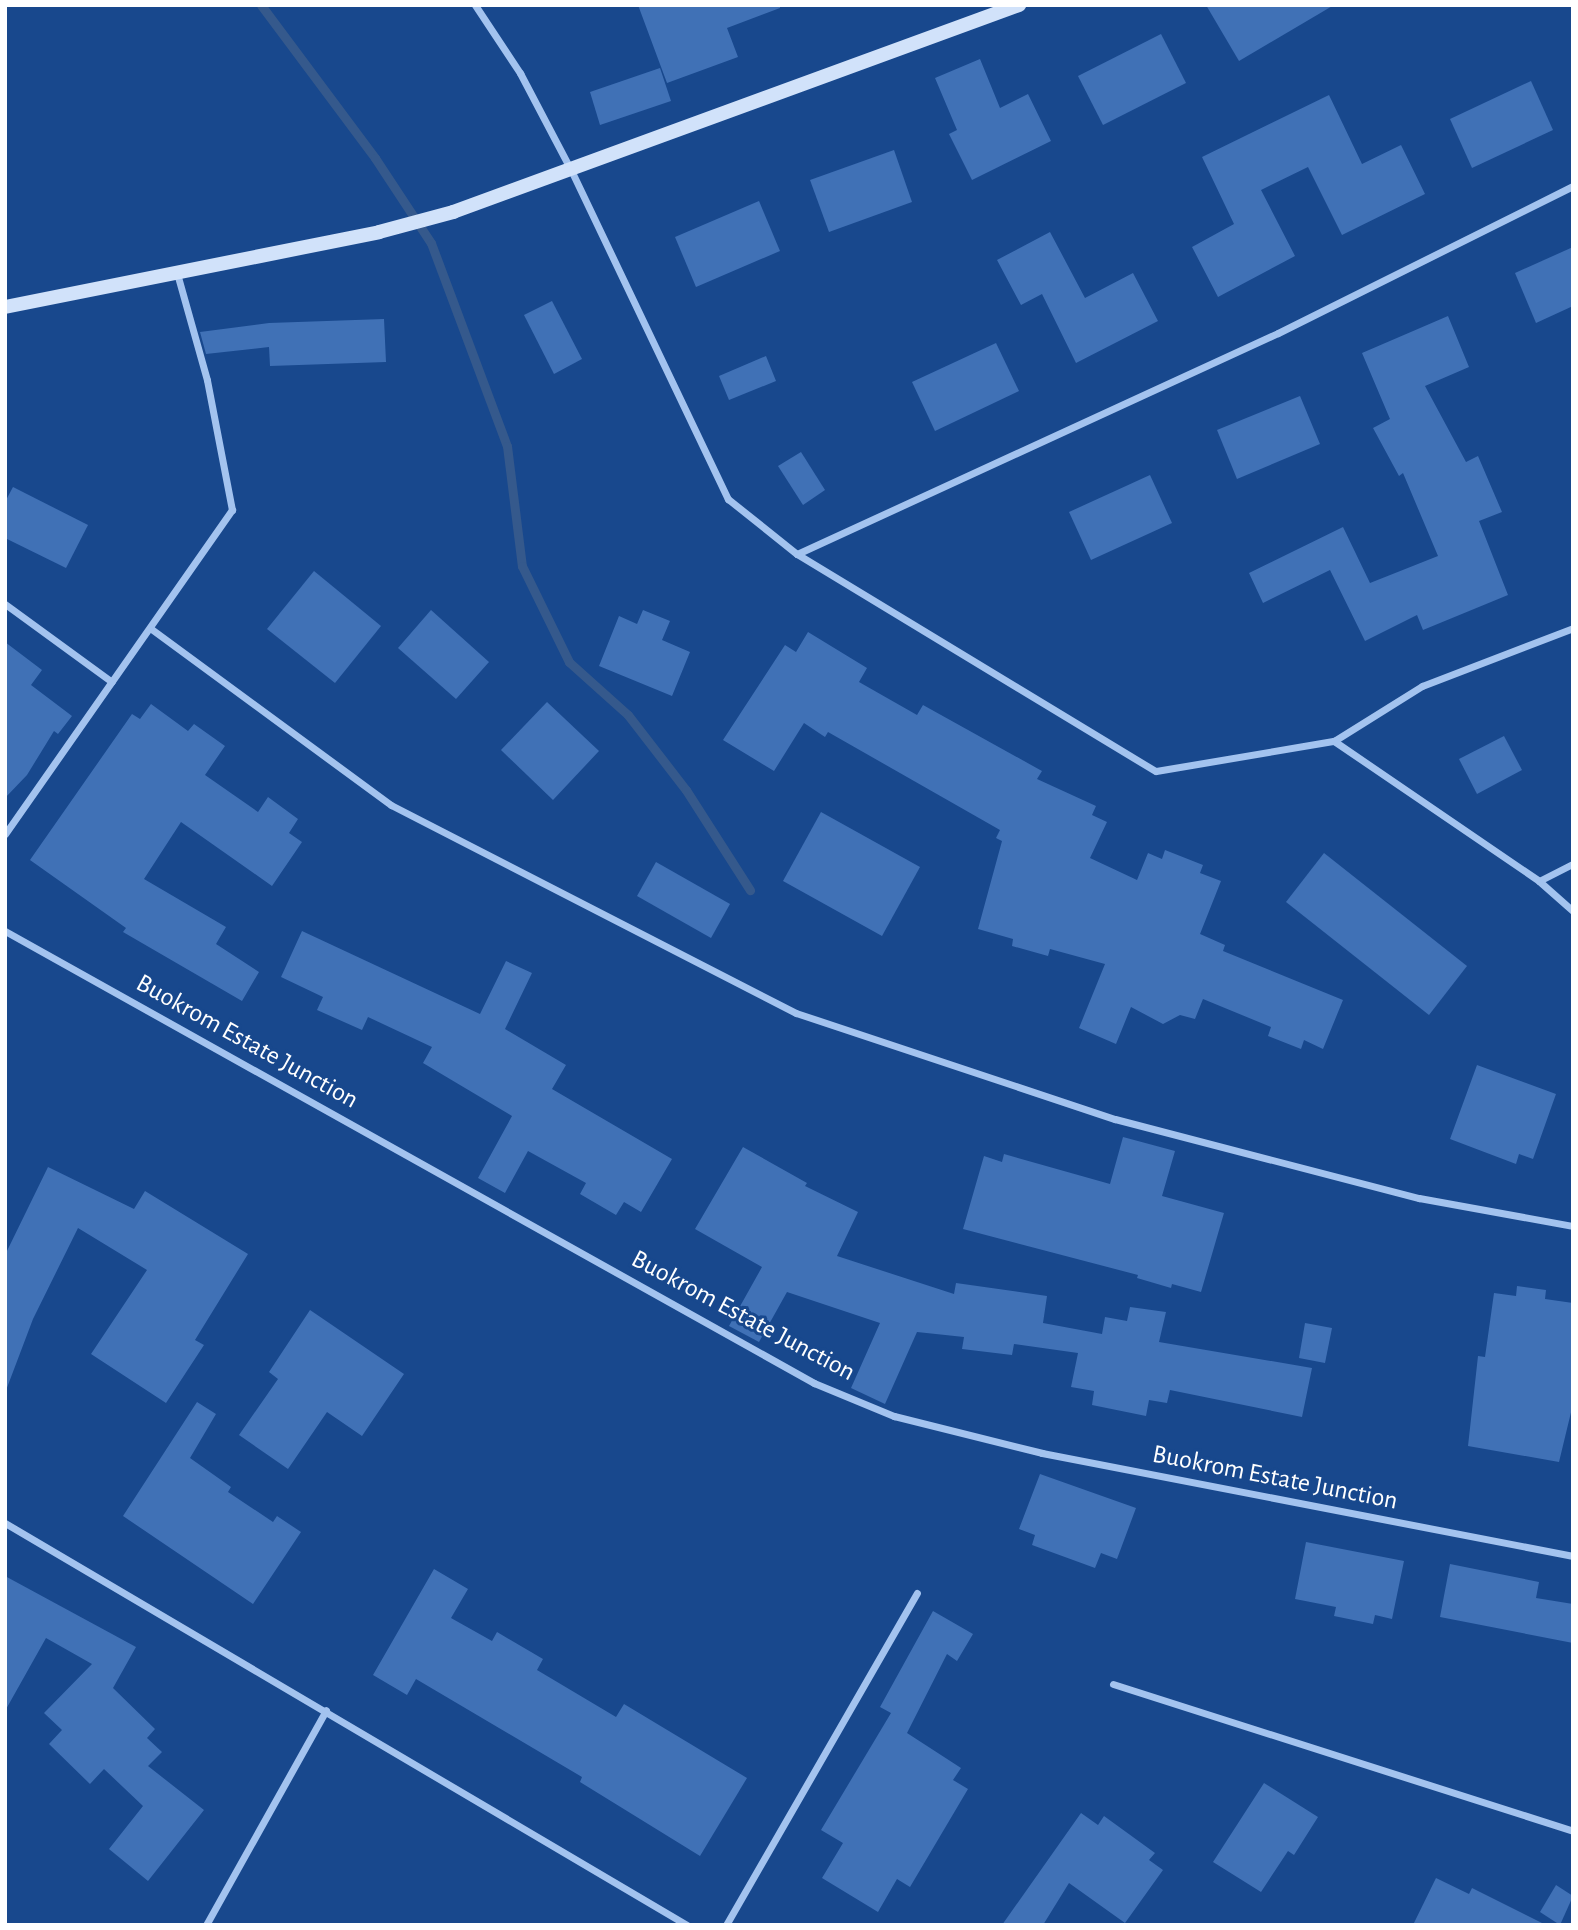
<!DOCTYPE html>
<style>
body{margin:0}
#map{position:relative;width:1578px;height:1930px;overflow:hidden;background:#18488d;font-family:"Alegreya Sans",sans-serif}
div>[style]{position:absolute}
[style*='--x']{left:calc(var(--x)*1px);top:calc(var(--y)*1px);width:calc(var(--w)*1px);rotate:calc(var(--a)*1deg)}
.stream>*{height:9px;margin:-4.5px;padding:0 4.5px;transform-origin:4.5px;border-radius:4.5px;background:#35598c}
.building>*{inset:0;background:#4071b6}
.street>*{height:7px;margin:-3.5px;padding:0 3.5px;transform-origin:3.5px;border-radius:3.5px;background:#a3c3ef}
.secondary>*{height:14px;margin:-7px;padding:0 7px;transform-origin:7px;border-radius:7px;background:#d1e2fa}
span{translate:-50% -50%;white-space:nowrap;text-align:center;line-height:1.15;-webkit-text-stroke:6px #18488d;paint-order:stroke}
.street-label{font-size:26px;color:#fff}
.frame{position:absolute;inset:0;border:7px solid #fff;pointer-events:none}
</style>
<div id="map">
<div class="stream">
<i style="--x:261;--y:5;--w:191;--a:53.3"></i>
<i style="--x:375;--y:158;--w:102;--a:56.6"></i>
<i style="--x:431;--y:243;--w:217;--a:69.5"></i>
<i style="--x:507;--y:446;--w:121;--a:82.9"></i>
<i style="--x:522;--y:566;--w:107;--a:63.9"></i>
<i style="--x:569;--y:662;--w:79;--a:41.9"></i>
<i style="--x:628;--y:715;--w:95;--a:52.3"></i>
<i style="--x:686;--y:790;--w:119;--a:57.4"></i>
</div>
<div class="building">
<i style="clip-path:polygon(638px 5px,780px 5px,780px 8px,727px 28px,738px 57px,667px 83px)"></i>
<i style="clip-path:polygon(1206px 5px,1334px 5px,1239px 61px)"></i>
<i style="clip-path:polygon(1161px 34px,1186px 83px,1103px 125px,1078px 76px)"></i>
<i style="clip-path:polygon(980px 59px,1000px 108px,1028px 94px,1051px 141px,972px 180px,949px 134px,957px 130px,935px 78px)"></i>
<i style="clip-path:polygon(660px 68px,671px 101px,600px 125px,590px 92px)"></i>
<i style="clip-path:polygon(1531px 81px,1553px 130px,1472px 168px,1450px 119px)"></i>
<i style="clip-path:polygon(1329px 95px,1362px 164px,1401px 145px,1425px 194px,1342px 235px,1308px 167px,1261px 190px,1295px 256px,1218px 297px,1192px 247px,1234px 224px,1202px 157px)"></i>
<i style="clip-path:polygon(894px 150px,912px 202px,829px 232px,810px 180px)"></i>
<i style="clip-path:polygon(759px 201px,780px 251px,696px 287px,675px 237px)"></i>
<i style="clip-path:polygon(1050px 232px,1085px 298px,1133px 273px,1158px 321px,1076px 363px,1042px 294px,1021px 305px,997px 260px)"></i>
<i style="clip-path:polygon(1573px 247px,1573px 306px,1536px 323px,1515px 273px)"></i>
<i style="clip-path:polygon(552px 301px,582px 359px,554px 374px,524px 315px)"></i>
<i style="clip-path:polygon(1448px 316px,1469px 367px,1425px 386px,1466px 462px,1478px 456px,1502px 512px,1479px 521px,1508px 595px,1423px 630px,1417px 615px,1365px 641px,1330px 570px,1263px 603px,1249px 573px,1343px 527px,1370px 583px,1438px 556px,1403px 473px,1399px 476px,1373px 428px,1390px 419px,1362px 353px)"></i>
<i style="clip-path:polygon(384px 319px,386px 362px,270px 366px,269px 347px,206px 354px,200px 332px,269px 323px)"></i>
<i style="clip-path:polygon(996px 343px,1019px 391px,935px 431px,912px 382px)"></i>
<i style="clip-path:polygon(766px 356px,776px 381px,729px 400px,719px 376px)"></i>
<i style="clip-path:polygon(1300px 396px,1320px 444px,1237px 479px,1217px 430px)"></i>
<i style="clip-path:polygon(801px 452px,825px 490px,803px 505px,778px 466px)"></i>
<i style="clip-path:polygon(1150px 475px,1172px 523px,1091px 560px,1069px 512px)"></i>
<i style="clip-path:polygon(13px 487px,88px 525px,66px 568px,5px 538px,5px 502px)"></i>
<i style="clip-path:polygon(314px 571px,381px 626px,335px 683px,267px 629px)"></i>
<i style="clip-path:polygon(431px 610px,489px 662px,456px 699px,398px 648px)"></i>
<i style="clip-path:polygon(643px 610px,670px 621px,662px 640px,690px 652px,672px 696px,599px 666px,619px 616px,637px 624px)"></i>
<i style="clip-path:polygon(808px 632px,867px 668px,859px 682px,917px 715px,923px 705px,1042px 771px,1037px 779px,1096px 806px,1092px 815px,1107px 822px,1090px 858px,1137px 880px,1148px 853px,1162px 859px,1165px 850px,1203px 865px,1200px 873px,1221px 881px,1200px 934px,1225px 945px,1223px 951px,1343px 1000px,1323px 1049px,1304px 1040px,1301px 1049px,1268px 1036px,1271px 1027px,1203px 999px,1195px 1019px,1180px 1015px,1163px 1024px,1131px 1007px,1116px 1044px,1079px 1028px,1105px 964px,1050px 949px,1048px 956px,1012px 946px,1013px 939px,978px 929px,1002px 841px,996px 838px,1000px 830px,828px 732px,825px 737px,804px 723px,774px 771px,723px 740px,785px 645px,796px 652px)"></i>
<i style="clip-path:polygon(5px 642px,42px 670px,31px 685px,72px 716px,58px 734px,54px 731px,27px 775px,5px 798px)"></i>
<i style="clip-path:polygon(547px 702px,599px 751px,553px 800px,501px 750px)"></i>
<i style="clip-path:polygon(151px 704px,188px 731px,194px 724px,225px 746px,205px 775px,258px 812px,268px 797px,298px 819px,289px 833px,302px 842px,272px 886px,181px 822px,144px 879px,226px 927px,216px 944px,259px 972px,242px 1001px,123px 932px,126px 928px,30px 860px,132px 714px,140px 719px)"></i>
<i style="clip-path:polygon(1504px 736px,1522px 770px,1477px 794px,1459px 759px)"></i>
<i style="clip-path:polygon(821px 812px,920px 867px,882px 936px,783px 881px)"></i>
<i style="clip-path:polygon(1324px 853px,1467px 966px,1429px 1015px,1286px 902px)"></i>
<i style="clip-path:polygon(656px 862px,730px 904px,711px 938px,637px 896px)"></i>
<i style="clip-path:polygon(302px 931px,480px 1014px,506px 961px,532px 973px,505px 1029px,566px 1065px,552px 1089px,672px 1159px,641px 1212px,624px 1202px,616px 1215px,580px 1194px,586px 1183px,528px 1151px,505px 1193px,478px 1178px,512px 1116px,423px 1063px,432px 1047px,368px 1017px,362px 1030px,317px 1010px,323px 997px,281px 977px)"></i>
<i style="clip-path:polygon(1477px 1065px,1556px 1094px,1533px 1159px,1519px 1154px,1516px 1164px,1450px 1139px)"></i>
<i style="clip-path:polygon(1123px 1137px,1175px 1151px,1162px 1196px,1224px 1213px,1201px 1292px,1172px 1284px,1171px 1288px,1137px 1278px,1138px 1275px,963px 1229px,984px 1156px,1002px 1162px,1004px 1154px,1110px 1184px)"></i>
<i style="clip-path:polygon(743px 1147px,807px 1183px,805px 1186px,858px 1212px,837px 1256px,954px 1294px,956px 1283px,1047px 1296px,1043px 1323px,1102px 1334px,1105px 1317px,1127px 1321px,1130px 1307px,1166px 1312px,1159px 1342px,1312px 1368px,1302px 1417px,1170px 1390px,1167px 1403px,1149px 1400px,1146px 1416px,1092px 1405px,1094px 1391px,1071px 1387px,1078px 1353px,1014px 1344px,1012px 1355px,962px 1349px,964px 1337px,917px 1332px,885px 1404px,851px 1388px,880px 1323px,787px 1292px,759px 1342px,729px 1326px,762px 1267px,695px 1229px)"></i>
<i style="clip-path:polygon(48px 1167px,134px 1209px,145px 1191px,248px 1254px,195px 1340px,204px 1345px,166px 1403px,91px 1354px,147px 1270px,78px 1228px,33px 1319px,5px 1393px,5px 1255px)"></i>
<i style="clip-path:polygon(1517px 1286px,1546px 1290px,1545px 1299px,1573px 1303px,1573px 1404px,1559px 1462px,1468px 1446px,1478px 1356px,1485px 1357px,1494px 1293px,1516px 1296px)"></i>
<i style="clip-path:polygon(310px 1310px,404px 1374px,362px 1436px,327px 1412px,288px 1469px,239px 1435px,278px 1379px,269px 1372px)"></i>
<i style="clip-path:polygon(1305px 1323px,1332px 1328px,1325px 1363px,1299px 1358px)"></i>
<i style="clip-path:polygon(197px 1402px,216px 1414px,190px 1458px,231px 1487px,228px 1492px,273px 1522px,277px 1516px,301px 1532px,253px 1604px,123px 1516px)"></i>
<i style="clip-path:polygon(1040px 1474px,1136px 1508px,1117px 1559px,1101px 1553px,1095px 1568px,1032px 1545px,1035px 1535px,1019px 1529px)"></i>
<i style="clip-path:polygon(1306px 1542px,1404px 1561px,1392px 1619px,1375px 1615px,1373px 1624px,1334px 1616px,1336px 1607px,1295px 1599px)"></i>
<i style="clip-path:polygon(1450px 1564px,1539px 1582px,1536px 1598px,1573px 1604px,1573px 1643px,1440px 1617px)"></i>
<i style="clip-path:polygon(434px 1569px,468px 1589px,451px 1618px,492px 1641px,497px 1632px,543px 1659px,537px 1670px,616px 1717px,624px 1704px,747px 1778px,700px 1856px,580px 1782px,582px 1777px,416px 1679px,407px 1695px,373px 1675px)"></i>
<i style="clip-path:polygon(5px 1576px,136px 1647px,113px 1688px,155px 1729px,147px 1738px,162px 1752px,148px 1766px,204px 1810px,148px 1881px,109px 1849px,143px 1806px,104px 1769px,90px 1784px,49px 1744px,62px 1730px,44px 1713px,92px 1664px,46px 1638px,5px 1711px)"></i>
<i style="clip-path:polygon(933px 1611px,973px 1634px,957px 1661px,947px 1654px,907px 1733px,961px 1768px,953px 1780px,968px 1789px,910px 1887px,897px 1879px,878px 1912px,822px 1878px,843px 1843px,821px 1830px,891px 1713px,880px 1707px)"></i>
<i style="clip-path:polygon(1264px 1783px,1318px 1817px,1294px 1855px,1288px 1851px,1261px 1892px,1213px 1862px)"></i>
<i style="clip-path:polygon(1081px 1813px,1098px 1825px,1104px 1816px,1155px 1853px,1149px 1860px,1163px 1870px,1125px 1923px,1069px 1883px,1043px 1925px,1002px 1925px)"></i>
<i style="clip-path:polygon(1436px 1878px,1469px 1894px,1472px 1888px,1546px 1925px,1413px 1925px)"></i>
<i style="clip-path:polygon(1556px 1885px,1573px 1896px,1560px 1925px,1540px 1912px)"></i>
</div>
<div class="street">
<i style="--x:475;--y:5;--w:82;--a:56.5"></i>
<i style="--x:520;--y:73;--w:110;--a:62.3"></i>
<i style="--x:571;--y:170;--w:365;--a:64.5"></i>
<i style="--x:728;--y:499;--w:88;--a:38.6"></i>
<i style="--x:797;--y:554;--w:419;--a:31.2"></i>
<i style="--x:1156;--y:771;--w:181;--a:-9.6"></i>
<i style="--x:1334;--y:741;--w:104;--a:-32"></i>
<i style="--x:1422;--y:686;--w:162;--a:-21"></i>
<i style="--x:797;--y:554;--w:529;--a:-24.68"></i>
<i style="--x:1278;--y:333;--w:330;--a:-26.5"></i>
<i style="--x:5;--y:604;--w:132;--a:36.1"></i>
<i style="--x:150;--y:628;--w:299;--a:36.3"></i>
<i style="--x:391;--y:805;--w:455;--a:27.2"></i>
<i style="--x:796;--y:1013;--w:336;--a:18.4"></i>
<i style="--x:1115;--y:1119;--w:314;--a:14.6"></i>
<i style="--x:1419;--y:1198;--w:157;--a:10.3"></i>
<i style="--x:1334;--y:741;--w:248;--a:34.3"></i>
<i style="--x:1539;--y:881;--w:45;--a:41.4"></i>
<i style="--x:5;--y:834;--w:396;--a:-55"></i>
<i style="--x:232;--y:510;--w:132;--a:-100.9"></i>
<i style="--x:207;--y:380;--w:111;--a:-105.7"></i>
<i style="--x:1539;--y:881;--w:38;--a:-27"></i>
<i style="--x:5;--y:931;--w:927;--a:29.19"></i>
<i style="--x:814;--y:1383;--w:87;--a:22.4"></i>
<i style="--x:894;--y:1416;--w:153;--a:14"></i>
<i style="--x:1042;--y:1453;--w:541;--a:10.98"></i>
<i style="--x:5;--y:1523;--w:792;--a:30.52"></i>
<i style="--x:1113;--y:1684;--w:483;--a:17.7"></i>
<i style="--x:206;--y:1925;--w:246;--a:-60.8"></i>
<i style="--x:726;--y:1925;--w:383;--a:-60.1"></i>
</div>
<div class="secondary">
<i style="--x:5;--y:307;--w:381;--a:-11.3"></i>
<i style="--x:379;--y:232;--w:77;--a:-15.1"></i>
<i style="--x:453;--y:212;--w:603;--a:-20.09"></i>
</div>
<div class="street-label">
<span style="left:247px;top:1042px;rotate:29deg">Buokrom Estate Junction</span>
<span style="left:743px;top:1316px;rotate:28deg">Buokrom Estate Junction</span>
<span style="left:1275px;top:1478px;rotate:11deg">Buokrom Estate Junction</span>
</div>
<div class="frame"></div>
</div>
